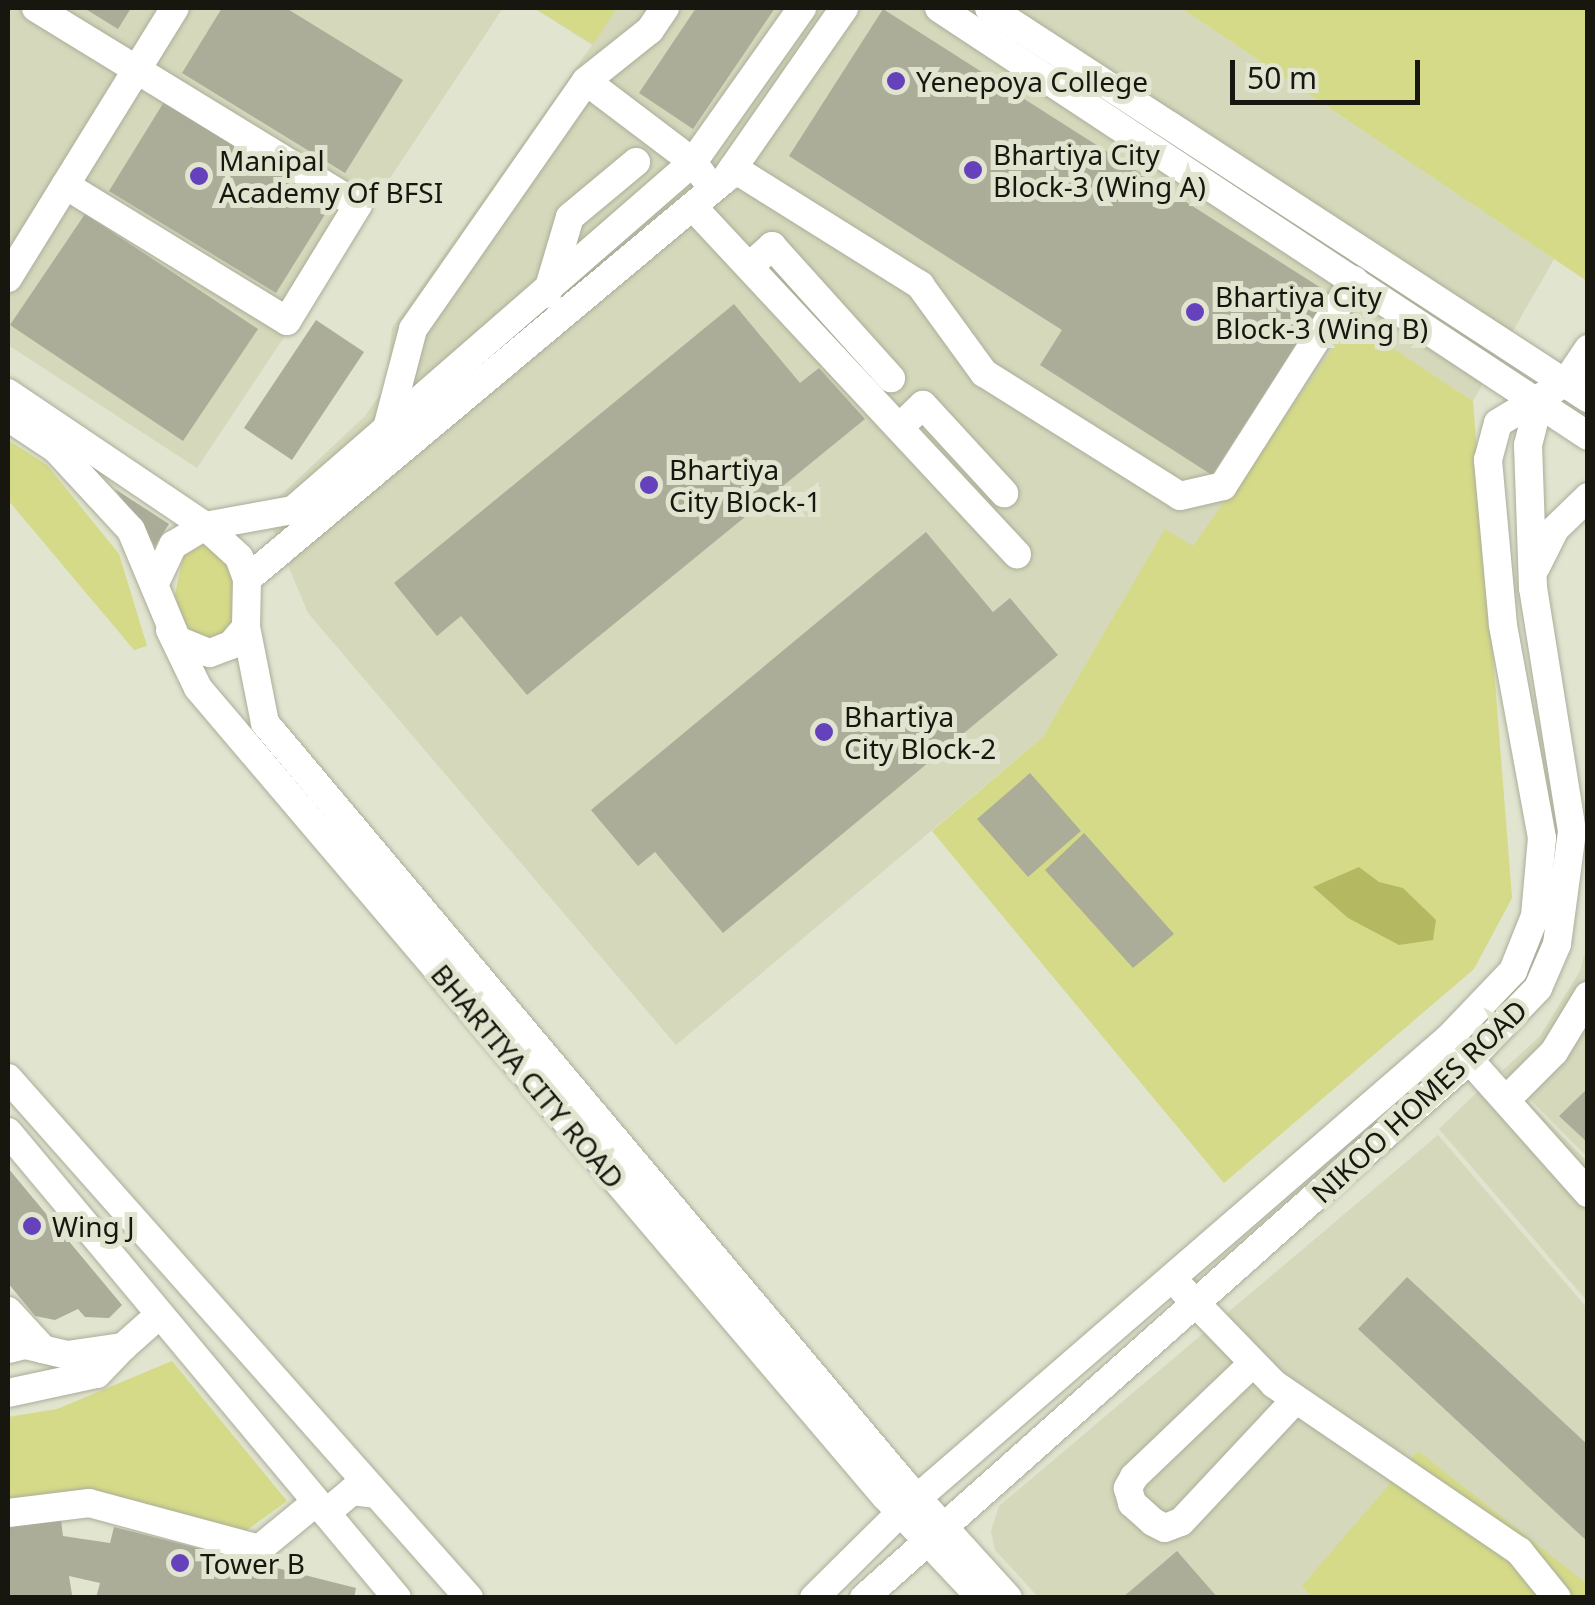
<!DOCTYPE html>
<style>
body{margin:0}
#map{position:relative;width:1595px;height:1605px;overflow:hidden;background:#e1e4cf;font-family:"Noto Sans",sans-serif}
div>[style]{position:absolute}
[style*='--x']{left:calc(var(--x)*1px);top:calc(var(--y)*1px);width:calc(var(--w)*1px);rotate:calc(var(--a)*1deg)}
.built>*{inset:0;background:#d5d8bb}
.green>*{inset:0;background:#d5da88}
.water>*{inset:0;background:#b3b861}
.building>*{inset:0;background:#abad99}
.roads{filter:drop-shadow(0 0 2px #abad99) drop-shadow(0 0 2px #abad99)}
.minor>*{height:28px;margin:-14px;padding:0 14px;transform-origin:14px;border-radius:14px;background:#fff}
.dots>*{width:28px;height:28px;translate:-50% -50%;box-sizing:border-box;border:5px solid #e1e4cf;border-radius:50%}
span{translate:-50% -50%;white-space:nowrap;text-align:center;line-height:1.15;-webkit-text-stroke:10px #e1e4cf;paint-order:stroke}
.poi-label{font-size:28px;color:#171710}
.left{translate:0 -50%;text-align:left}
.street-label{font-size:28px;color:#171710}
.frame{position:absolute;inset:0;border:10px solid #171710;pointer-events:none}
.scale{position:absolute;left:1230px;top:60px;width:190px;height:45px;box-sizing:border-box;border:5px solid #171710;border-top:0;padding-left:12px;font-size:30px;line-height:35px;white-space:nowrap;color:#171710;-webkit-text-stroke:8px #e1e4cf;paint-order:stroke}
</style>
<div id="map">
<div class="built">
<i style="clip-path:polygon(8px 8px,503px 8px,197px 468px,8px 345px)"></i>
<i style="clip-path:polygon(534px 8px,1181px 8px,1554px 259px,1473px 401px,1352px 323px,1193px 547px,1165px 530px,1043px 737px,676px 1045px,308px 613px,265px 510px,365px 416px,386px 386px,392px 328px,592px 45px)"></i>
<i style="clip-path:polygon(1587px 945px,1587px 1157px,1502px 1071px,1540px 1036px,1580px 971px)"></i>
<i style="clip-path:polygon(1498px 1072px,1587px 1161px,1587px 1301px,1439px 1129px)"></i>
<i style="clip-path:polygon(1438px 1135px,1587px 1308px,1587px 1597px,1039px 1598px,995px 1550px,991px 1531px,999px 1506px)"></i>
</div>
<div class="green">
<i style="clip-path:polygon(534px 8px,617px 8px,593px 44px)"></i>
<i style="clip-path:polygon(1181px 8px,1587px 8px,1587px 281px,1554px 259px)"></i>
<i style="clip-path:polygon(1352px 322px,1473px 401px,1512px 898px,1474px 969px,1224px 1183px,932px 831px,1043px 737px,1165px 529px,1193px 546px)"></i>
<i style="clip-path:polygon(8px 440px,47px 465px,119px 554px,147px 646px,134px 650px,8px 500px)"></i>
<i style="clip-path:polygon(201px 545px,221px 551px,237px 586px,232px 631px,202px 642px,182px 620px,175px 594px,183px 557px)"></i>
<i style="clip-path:polygon(172px 1361px,287px 1501px,243px 1533px,8px 1502px,8px 1417px,57px 1409px)"></i>
<i style="clip-path:polygon(1418px 1451px,1587px 1584px,1588px 1597px,1312px 1598px,1302px 1586px)"></i>
</div>
<div class="water">
<i style="clip-path:polygon(1359px 867px,1379px 882px,1403px 888px,1436px 920px,1433px 940px,1399px 945px,1348px 918px,1313px 887px)"></i>
</div>
<div class="building">
<i style="clip-path:polygon(84px 8px,131px 8px,118px 29px)"></i>
<i style="clip-path:polygon(222px 8px,286px 8px,403px 80px,345px 173px,182px 73px)"></i>
<i style="clip-path:polygon(696px 8px,775px 8px,693px 129px,639px 93px)"></i>
<i style="clip-path:polygon(883px 9px,1329px 293px,1212px 475px,1040px 365px,1062px 330px,789px 156px)"></i>
<i style="clip-path:polygon(167px 97px,334px 200px,276px 293px,109px 191px)"></i>
<i style="clip-path:polygon(85px 214px,258px 329px,183px 441px,10px 325px)"></i>
<i style="clip-path:polygon(734px 304px,800px 383px,819px 368px,865px 419px,527px 695px,461px 616px,437px 636px,394px 583px)"></i>
<i style="clip-path:polygon(316px 320px,364px 352px,292px 460px,244px 428px)"></i>
<i style="clip-path:polygon(115px 489px,169px 524px,155px 546px)"></i>
<i style="clip-path:polygon(926px 532px,993px 612px,1010px 598px,1058px 655px,723px 933px,655px 852px,638px 866px,591px 810px)"></i>
<i style="clip-path:polygon(1030px 773px,1081px 831px,1028px 877px,977px 819px)"></i>
<i style="clip-path:polygon(1084px 833px,1174px 934px,1133px 968px,1045px 870px)"></i>
<i style="clip-path:polygon(1588px 1088px,1588px 1143px,1559px 1116px)"></i>
<i style="clip-path:polygon(8px 1168px,122px 1305px,109px 1318px,85px 1317px,78px 1309px,55px 1320px,35px 1316px,8px 1283px)"></i>
<i style="clip-path:polygon(1407px 1277px,1588px 1445px,1588px 1542px,1358px 1329px)"></i>
<i style="clip-path:polygon(61px 1520px,63px 1536px,110px 1543px,114px 1527px,356px 1588px,354px 1598px,96px 1598px,100px 1583px,69px 1576px,72px 1595px,8px 1598px,8px 1527px)"></i>
<i style="clip-path:polygon(1177px 1551px,1218px 1598px,1122px 1598px)"></i>
</div>
<div class="roads">
<div class="minor">
<i style="--x:36;--y:8;--w:377;--a:31.5"></i>
<i style="--x:358;--y:205;--w:136;--a:121.5"></i>
<i style="--x:287;--y:321;--w:260;--a:-148.5"></i>
<i style="--x:939;--y:8;--w:777;--a:33.4"></i>
<i style="--x:989;--y:8;--w:715;--a:33.07"></i>
<i style="--x:586;--y:81;--w:134;--a:37.1"></i>
<i style="--x:693;--y:162;--w:19;--a:54"></i>
<i style="--x:733;--y:168;--w:221;--a:32"></i>
<i style="--x:920;--y:285;--w:109;--a:54"></i>
<i style="--x:984;--y:373;--w:231;--a:32.1"></i>
<i style="--x:1180;--y:496;--w:44;--a:-13.1"></i>
<i style="--x:1223;--y:486;--w:244;--a:-57.5"></i>
<i style="--x:693;--y:207;--w:475;--a:47"></i>
<i style="--x:750;--y:266;--w:30;--a:-42"></i>
<i style="--x:772;--y:246;--w:178;--a:48"></i>
<i style="--x:8;--y:278;--w:317;--a:-58.3"></i>
<i style="--x:547;--y:294;--w:80;--a:-73.4"></i>
<i style="--x:570;--y:217;--w:86;--a:-39.8"></i>
<i style="--x:8;--y:393;--w:238;--a:34"></i>
<i style="--x:205;--y:526;--w:89;--a:-10.3"></i>
<i style="--x:293;--y:510;--w:530;--a:-41.02"></i>
<i style="--x:693;--y:162;--w:189;--a:-54.7"></i>
<i style="--x:8;--y:417;--w:58;--a:33.7"></i>
<i style="--x:56;--y:449;--w:110;--a:47.2"></i>
<i style="--x:131;--y:530;--w:119;--a:67.3"></i>
<i style="--x:177;--y:640;--w:35;--a:22"></i>
<i style="--x:210;--y:653;--w:22;--a:-21"></i>
<i style="--x:231;--y:645;--w:23;--a:-50"></i>
<i style="--x:246;--y:627;--w:48;--a:-88.8"></i>
<i style="--x:247;--y:579;--w:23;--a:-110"></i>
<i style="--x:239;--y:557;--w:46;--a:-137.6"></i>
<i style="--x:205;--y:526;--w:37;--a:149"></i>
<i style="--x:173;--y:545;--w:42;--a:115.3"></i>
<i style="--x:902;--y:425;--w:29;--a:-44"></i>
<i style="--x:923;--y:405;--w:120;--a:47.4"></i>
<i style="--x:386;--y:432;--w:106;--a:-75.3"></i>
<i style="--x:413;--y:329;--w:302;--a:-55.1"></i>
<i style="--x:586;--y:81;--w:82;--a:-38.6"></i>
<i style="--x:650;--y:30;--w:27;--a:-56"></i>
<i style="--x:1536;--y:567;--w:42;--a:-63.4"></i>
<i style="--x:1555;--y:529;--w:46;--a:-44.1"></i>
<i style="--x:247;--y:579;--w:625;--a:-39.93"></i>
<i style="--x:726;--y:178;--w:207;--a:-55.2"></i>
<i style="--x:246;--y:627;--w:98;--a:78.8"></i>
<i style="--x:265;--y:723;--w:989;--a:49.96"></i>
<i style="--x:901;--y:1480;--w:159;--a:47.8"></i>
<i style="--x:170;--y:630;--w:64;--a:64.2"></i>
<i style="--x:198;--y:688;--w:1061;--a:49.63"></i>
<i style="--x:885;--y:1496;--w:140;--a:46.7"></i>
<i style="--x:1457;--y:1046;--w:197;--a:48.3"></i>
<i style="--x:8;--y:1078;--w:695;--a:48.44"></i>
<i style="--x:1506;--y:1100;--w:68;--a:-45"></i>
<i style="--x:1554;--y:1052;--w:66;--a:-58.7"></i>
<i style="--x:8;--y:1132;--w:607;--a:50.15"></i>
<i style="--x:1183;--y:1290;--w:131;--a:45.9"></i>
<i style="--x:1274;--y:1384;--w:297;--a:34.3"></i>
<i style="--x:1519;--y:1551;--w:60;--a:51"></i>
<i style="--x:8;--y:1311;--w:52;--a:47.4"></i>
<i style="--x:8;--y:1349;--w:17;--a:-13"></i>
<i style="--x:25;--y:1345;--w:43;--a:13.4"></i>
<i style="--x:67;--y:1355;--w:57;--a:-8.1"></i>
<i style="--x:123;--y:1347;--w:47;--a:-41.5"></i>
<i style="--x:1251;--y:1365;--w:162;--a:136.3"></i>
<i style="--x:1134;--y:1477;--w:13;--a:119"></i>
<i style="--x:1128;--y:1488;--w:16;--a:75"></i>
<i style="--x:1132;--y:1503;--w:28;--a:42"></i>
<i style="--x:1153;--y:1522;--w:13;--a:27"></i>
<i style="--x:1165;--y:1528;--w:17;--a:-21"></i>
<i style="--x:1181;--y:1522;--w:167;--a:-46.9"></i>
<i style="--x:8;--y:1393;--w:91;--a:-12.1"></i>
<i style="--x:97;--y:1374;--w:37;--a:-46"></i>
<i style="--x:8;--y:1513;--w:82;--a:-7"></i>
<i style="--x:89;--y:1503;--w:176;--a:15.1"></i>
<i style="--x:259;--y:1549;--w:74;--a:-39.5"></i>
<i style="--x:326;--y:1513;--w:34;--a:-40"></i>
<i style="--x:352;--y:1491;--w:23;--a:7"></i>
<i style="--x:814;--y:1598;--w:121;--a:-44.7"></i>
<i style="--x:900;--y:1513;--w:726;--a:-40.87"></i>
<i style="--x:1449;--y:1038;--w:93;--a:-46.3"></i>
<i style="--x:1513;--y:971;--w:59;--a:-68.2"></i>
<i style="--x:1535;--y:916;--w:78;--a:-84.9"></i>
<i style="--x:1542;--y:838;--w:217;--a:-100.4"></i>
<i style="--x:1503;--y:625;--w:166;--a:-95.2"></i>
<i style="--x:1488;--y:460;--w:38;--a:-75"></i>
<i style="--x:1498;--y:423;--w:79;--a:-31.1"></i>
<i style="--x:1566;--y:382;--w:40;--a:-56"></i>
<i style="--x:864;--y:1598;--w:811;--a:-41.65"></i>
<i style="--x:1470;--y:1059;--w:98;--a:-46.2"></i>
<i style="--x:1538;--y:988;--w:48;--a:-66.6"></i>
<i style="--x:1557;--y:944;--w:114;--a:-82.4"></i>
<i style="--x:1572;--y:831;--w:246;--a:-99.1"></i>
<i style="--x:1533;--y:588;--w:143;--a:-92"></i>
<i style="--x:1528;--y:445;--w:44;--a:-75.7"></i>
</div>
</div>
<div class="dots">
<i style="left:896px;top:81px;background:#6542bb"></i>
<i style="left:973px;top:170px;background:#6542bb"></i>
<i style="left:199px;top:176px;background:#6542bb"></i>
<i style="left:1195px;top:312px;background:#6542bb"></i>
<i style="left:649px;top:485px;background:#6542bb"></i>
<i style="left:824px;top:732px;background:#6542bb"></i>
<i style="left:32px;top:1226px;background:#6542bb"></i>
<i style="left:180px;top:1563px;background:#6542bb"></i>
</div>
<div class="poi-label">
<span class="left" style="left:916px;top:81px">Yenepoya College</span>
<span class="left" style="left:993px;top:170px">Bhartiya City<br>Block-3 (Wing A)</span>
<span class="left" style="left:219px;top:176px">Manipal<br>Academy Of BFSI</span>
<span class="left" style="left:1215px;top:312px">Bhartiya City<br>Block-3 (Wing B)</span>
<span class="left" style="left:669px;top:485px">Bhartiya<br>City Block-1</span>
<span class="left" style="left:844px;top:732px">Bhartiya<br>City Block-2</span>
<span class="left" style="left:52px;top:1226px">Wing J</span>
<span class="left" style="left:200px;top:1563px">Tower B</span>
</div>
<div class="street-label">
<span style="left:528px;top:1076px;rotate:50deg">BHARTIYA CITY ROAD</span>
<span style="left:1419px;top:1101px;rotate:-43deg">NIKOO HOMES ROAD</span>
</div>
<div class="frame"></div>
<div class="scale">50 m</div>
</div>
